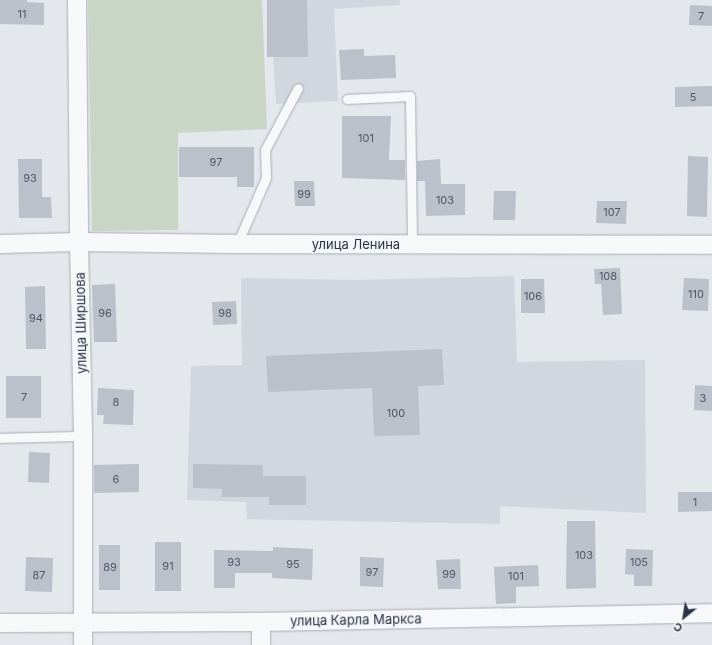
<!DOCTYPE html>
<meta charset="utf-8">
<style>
body{margin:0}
#map{position:relative;width:712px;height:645px;overflow:hidden;background:#e4e7ec;font-family:Inter,sans-serif}
div>[style]{position:absolute}
[style*='--x']{left:calc(var(--x)*1px);top:calc(var(--y)*1px);width:calc(var(--w)*1px);rotate:calc(var(--a)*1deg)}
.built>*{inset:0;background:#d2d6de}
.green>*{inset:0;background:#c9d6c5}
.building>*{inset:0;background:#bbc0ca}
.roads{filter:drop-shadow(0 0 1px #a9aeb7) drop-shadow(0 0 1px #a9aeb7)}
.service>*{height:9px;margin:-4.5px;padding:0 4.5px;transform-origin:4.5px;border-radius:4.5px;background:#f7f8fa}
.minor>*{height:18px;margin:-9px;padding:0 9px;transform-origin:9px;border-radius:9px;background:#f7f8fa}
span{translate:-50% -50%;white-space:nowrap;text-align:center;line-height:1.15;-webkit-text-stroke:3px #f4f6f9;paint-order:stroke}
.number-label{font-size:11px;color:#4f5766}
.number-label span{-webkit-text-stroke-width:0}
.street-label{font-size:13px;color:#2b3445}
.north{position:absolute;left:664px;top:597px;width:40px;height:40px;-webkit-text-stroke:3px #f4f6f9;paint-order:stroke;rotate:210deg;font-size:11px;font-weight:700;line-height:16px;text-align:center;color:#2b3445}
.north::after{content:'';display:block;margin:auto;width:14px;height:18px;background:#2b3445;clip-path:polygon(50% 0,100% 100%,50% 72%,0 100%)}
</style>
<div id="map">
<div class="built">
<i style="clip-path:polygon(270px 0,400px 0,400px 5px,334px 9px,338px 101px,276px 104px)"></i>
<i style="clip-path:polygon(514px 276px,517px 362px,645px 360px,646px 513px,500px 506px,500px 524px,247px 519px,246px 502px,187px 500px,191px 366px,242px 365px,241px 278px,356px 280px)"></i>
</div>
<div class="green">
<i style="clip-path:polygon(88px 0,262px 0,267px 129px,178px 133px,178px 230px,92px 231px)"></i>
</div>
<div class="building">
<i style="clip-path:polygon(0 0,27px 0,27px 2px,44px 3px,44px 25px,0 24px)"></i>
<i style="clip-path:polygon(267px 0,307px 0,308px 57px,267px 57px)"></i>
<i style="clip-path:polygon(690px 5px,712px 6px,712px 26px,689px 25px)"></i>
<i style="clip-path:polygon(364px 49px,364px 56px,395px 55px,396px 78px,341px 80px,339px 50px)"></i>
<i style="clip-path:polygon(712px 86px,712px 106px,675px 107px,675px 87px)"></i>
<i style="clip-path:polygon(342px 116px,391px 116px,389px 160px,405px 160px,405px 180px,342px 178px)"></i>
<i style="clip-path:polygon(179px 147px,254px 147px,254px 187px,237px 187px,237px 177px,179px 177px)"></i>
<i style="clip-path:polygon(688px 156px,708px 157px,707px 217px,687px 216px)"></i>
<i style="clip-path:polygon(18px 159px,42px 159px,42px 197px,51px 197px,52px 218px,19px 218px)"></i>
<i style="clip-path:polygon(440px 159px,441px 184px,465px 184px,465px 215px,426px 216px,425px 181px,417px 181px,417px 161px)"></i>
<i style="clip-path:polygon(294px 181px,314px 181px,315px 206px,295px 206px)"></i>
<i style="clip-path:polygon(494px 191px,516px 191px,515px 220px,493px 220px)"></i>
<i style="clip-path:polygon(597px 201px,627px 201px,626px 224px,596px 223px)"></i>
<i style="clip-path:polygon(620px 268px,622px 314px,603px 315px,601px 284px,595px 284px,594px 269px)"></i>
<i style="clip-path:polygon(684px 278px,709px 279px,708px 311px,682px 310px)"></i>
<i style="clip-path:polygon(521px 279px,544px 279px,545px 313px,521px 313px)"></i>
<i style="clip-path:polygon(115px 284px,117px 342px,94px 342px,92px 285px)"></i>
<i style="clip-path:polygon(45px 286px,46px 349px,26px 349px,25px 287px)"></i>
<i style="clip-path:polygon(236px 301px,237px 324px,213px 325px,212px 302px)"></i>
<i style="clip-path:polygon(442px 349px,444px 385px,418px 386px,420px 435px,374px 436px,372px 388px,268px 392px,266px 356px)"></i>
<i style="clip-path:polygon(6px 376px,41px 376px,41px 418px,6px 418px)"></i>
<i style="clip-path:polygon(695px 385px,712px 386px,712px 411px,694px 410px)"></i>
<i style="clip-path:polygon(98px 388px,134px 390px,133px 425px,103px 424px,104px 415px,97px 415px)"></i>
<i style="clip-path:polygon(29px 452px,50px 453px,49px 483px,28px 482px)"></i>
<i style="clip-path:polygon(139px 464px,139px 492px,94px 493px,94px 465px)"></i>
<i style="clip-path:polygon(193px 464px,263px 465px,263px 476px,306px 476px,306px 505px,269px 505px,269px 497px,222px 497px,222px 489px,193px 488px)"></i>
<i style="clip-path:polygon(678px 492px,712px 492px,712px 511px,678px 512px)"></i>
<i style="clip-path:polygon(567px 521px,595px 521px,596px 588px,566px 589px)"></i>
<i style="clip-path:polygon(155px 542px,181px 542px,181px 591px,155px 591px)"></i>
<i style="clip-path:polygon(99px 545px,120px 545px,120px 590px,99px 590px)"></i>
<i style="clip-path:polygon(273px 547px,313px 549px,312px 580px,272px 578px,272px 573px,235px 573px,235px 588px,214px 588px,214px 550px,273px 551px)"></i>
<i style="clip-path:polygon(626px 549px,653px 550px,652px 586px,634px 586px,634px 575px,625px 574px)"></i>
<i style="clip-path:polygon(26px 557px,53px 558px,52px 592px,25px 591px)"></i>
<i style="clip-path:polygon(360px 557px,384px 558px,383px 587px,360px 586px)"></i>
<i style="clip-path:polygon(460px 559px,461px 589px,438px 589px,436px 560px)"></i>
<i style="clip-path:polygon(538px 565px,539px 586px,516px 587px,516px 603px,496px 604px,494px 567px)"></i>
</div>
<div class="roads">
<div class="service">
<i style="--x:347;--y:99;--w:63;--a:-2.7"></i>
<i style="--x:410;--y:96;--w:148;--a:89.2"></i>
<i style="--x:237;--y:244;--w:72;--a:-66.3"></i>
<i style="--x:266;--y:178;--w:28;--a:-92"></i>
<i style="--x:265;--y:150;--w:70;--a:-62"></i>
<i style="--x:0;--y:438;--w:83;--a:-1.4"></i>
</div>
<div class="minor">
<i style="--x:77;--y:0;--w:242;--a:89.5"></i>
<i style="--x:79;--y:242;--w:194;--a:88.8"></i>
<i style="--x:83;--y:436;--w:209;--a:90"></i>
<i style="--x:0;--y:244;--w:79;--a:-1.5"></i>
<i style="--x:79;--y:242;--w:158;--a:0.7"></i>
<i style="--x:237;--y:244;--w:475;--a:0.1"></i>
<i style="--x:0;--y:623;--w:261;--a:-0.2"></i>
<i style="--x:261;--y:622;--w:451;--a:-1.1"></i>
<i style="--x:261;--y:645;--w:23;--a:-90"></i>
</div>
</div>
<div class="number-label">
<span style="left:22px;top:14px">11</span>
<span style="left:701px;top:16px">7</span>
<span style="left:693px;top:97px">5</span>
<span style="left:366px;top:138px">101</span>
<span style="left:216px;top:162px">97</span>
<span style="left:30px;top:178px">93</span>
<span style="left:304px;top:194px">99</span>
<span style="left:445px;top:200px">103</span>
<span style="left:612px;top:212px">107</span>
<span style="left:608px;top:276px">108</span>
<span style="left:696px;top:294px">110</span>
<span style="left:533px;top:296px">106</span>
<span style="left:105px;top:313px">96</span>
<span style="left:225px;top:313px">98</span>
<span style="left:36px;top:318px">94</span>
<span style="left:24px;top:397px">7</span>
<span style="left:703px;top:398px">3</span>
<span style="left:116px;top:402px">8</span>
<span style="left:396px;top:413px">100</span>
<span style="left:116px;top:479px">6</span>
<span style="left:695px;top:502px">1</span>
<span style="left:584px;top:555px">103</span>
<span style="left:234px;top:562px">93</span>
<span style="left:639px;top:562px">105</span>
<span style="left:293px;top:564px">95</span>
<span style="left:168px;top:566px">91</span>
<span style="left:110px;top:567px">89</span>
<span style="left:372px;top:572px">97</span>
<span style="left:449px;top:574px">99</span>
<span style="left:39px;top:575px">87</span>
<span style="left:516px;top:576px">101</span>
</div>
<div class="street-label">
<span style="left:356px;top:244px">улица Ленина</span>
<span style="left:81px;top:323px;rotate:-91deg">улица Ширшова</span>
<span style="left:356px;top:620px;rotate:-1deg">улица Карла Маркса</span>
</div>
<div class="north">С</div>
</div>
